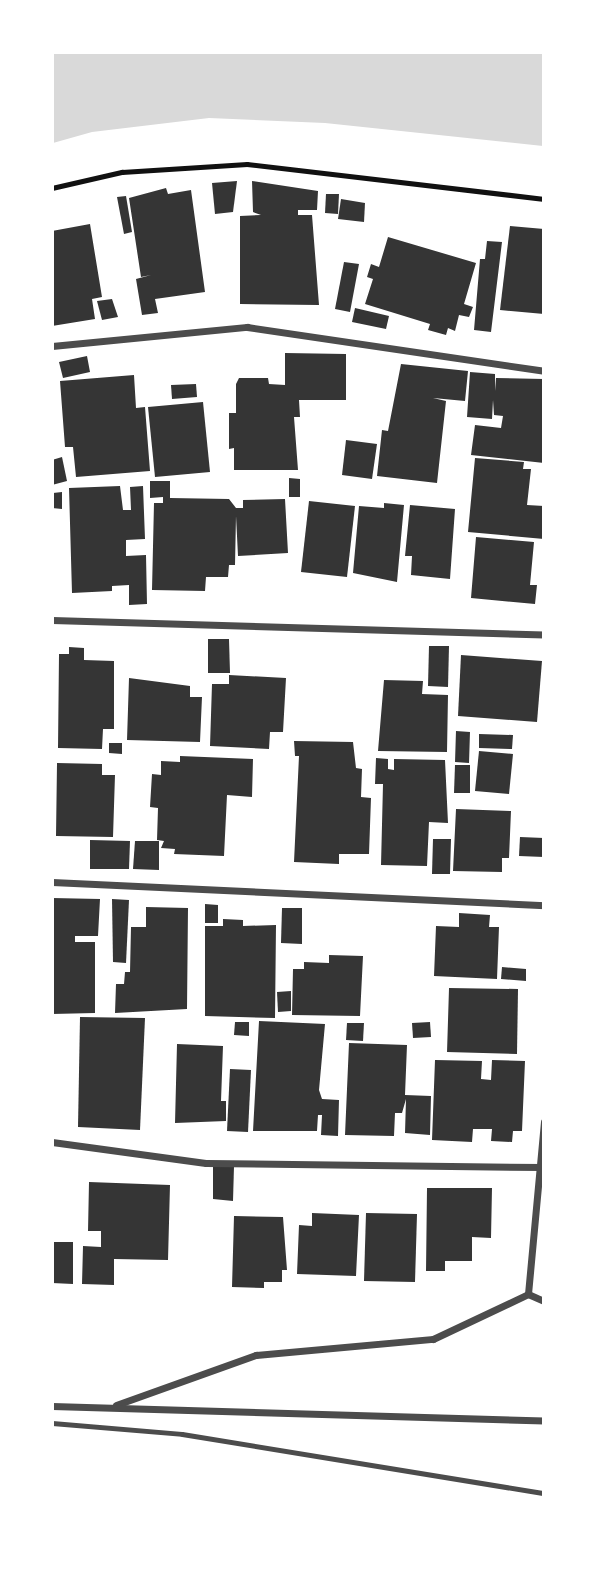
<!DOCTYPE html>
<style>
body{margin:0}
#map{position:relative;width:596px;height:1569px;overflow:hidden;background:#fff;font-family:Mulish,sans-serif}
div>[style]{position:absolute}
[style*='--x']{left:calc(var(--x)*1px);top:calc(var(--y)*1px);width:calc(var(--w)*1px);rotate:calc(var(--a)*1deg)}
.water>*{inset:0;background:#d9d9d9}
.building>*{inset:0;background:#353535}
.path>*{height:4.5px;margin:-2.25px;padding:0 2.25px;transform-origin:2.25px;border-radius:2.25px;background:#111}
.service>*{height:5px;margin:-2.5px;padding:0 2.5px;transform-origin:2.5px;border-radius:2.5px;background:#4c4c4c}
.minor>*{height:7px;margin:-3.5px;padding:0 3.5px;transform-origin:3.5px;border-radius:3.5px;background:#4c4c4c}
span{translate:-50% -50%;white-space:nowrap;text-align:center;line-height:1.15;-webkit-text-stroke:5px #fff;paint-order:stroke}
.frame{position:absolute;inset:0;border:54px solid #fff;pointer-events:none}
</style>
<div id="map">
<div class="water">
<i style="clip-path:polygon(53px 52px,543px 53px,543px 146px,325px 123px,209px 118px,92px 132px,53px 143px)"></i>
</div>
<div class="building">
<i style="clip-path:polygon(237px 181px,233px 212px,215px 214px,212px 183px)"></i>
<i style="clip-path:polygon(252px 181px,318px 191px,317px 210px,298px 210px,298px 215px,312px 215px,319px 305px,240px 304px,240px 216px,261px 215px,253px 212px)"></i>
<i style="clip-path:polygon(166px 188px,168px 194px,191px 190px,205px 292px,155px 299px,158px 313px,142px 315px,136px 279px,151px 275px,141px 277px,129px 198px)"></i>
<i style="clip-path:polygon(326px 194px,339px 194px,338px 214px,325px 213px)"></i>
<i style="clip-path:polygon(126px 196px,132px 232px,124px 234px,117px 197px)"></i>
<i style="clip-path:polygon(341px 199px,365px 203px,364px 222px,338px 219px)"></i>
<i style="clip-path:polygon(90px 224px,102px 297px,92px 299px,95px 319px,52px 326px,52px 231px)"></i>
<i style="clip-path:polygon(510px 226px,544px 229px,544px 314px,500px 310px)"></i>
<i style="clip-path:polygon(388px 237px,476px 263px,464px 304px,473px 307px,469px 317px,459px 315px,455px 331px,448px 328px,446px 335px,428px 330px,430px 324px,365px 304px,373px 279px,367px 277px,371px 264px,379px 267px)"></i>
<i style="clip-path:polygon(487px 241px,502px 242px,491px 332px,474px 330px,480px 259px,485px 259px)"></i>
<i style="clip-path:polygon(344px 262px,359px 264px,350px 312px,335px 309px)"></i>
<i style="clip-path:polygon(112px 299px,118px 317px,102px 320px,97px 301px)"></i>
<i style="clip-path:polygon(355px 308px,389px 316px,386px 329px,352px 322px)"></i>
<i style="clip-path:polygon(285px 353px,346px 354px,346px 400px,299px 400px,300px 417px,294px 417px,298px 470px,234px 470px,234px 448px,229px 449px,229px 413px,236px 413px,236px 384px,239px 378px,268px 378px,269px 384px,285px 385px)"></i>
<i style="clip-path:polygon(87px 356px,90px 372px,63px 378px,59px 362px)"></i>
<i style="clip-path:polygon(401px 364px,468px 371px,465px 401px,433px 398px,446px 401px,437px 483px,377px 476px,382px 430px,388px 431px)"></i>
<i style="clip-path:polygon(470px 372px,495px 374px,495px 391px,496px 378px,544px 379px,544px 463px,471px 455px,475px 425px,501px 428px,503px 416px,494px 415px,493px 400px,492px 419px,467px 417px)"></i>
<i style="clip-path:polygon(134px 375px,136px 408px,145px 407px,150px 471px,76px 477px,73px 447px,65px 447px,60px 381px)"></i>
<i style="clip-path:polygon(196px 384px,197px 397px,172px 399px,171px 385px)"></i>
<i style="clip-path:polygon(203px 402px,210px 472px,155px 477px,148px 407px)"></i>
<i style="clip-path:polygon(346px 440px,377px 444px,372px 479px,342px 475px)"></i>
<i style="clip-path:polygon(62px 457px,67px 481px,52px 485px,52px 460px)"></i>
<i style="clip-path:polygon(475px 458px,524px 462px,523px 469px,531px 469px,527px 505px,544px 506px,544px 539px,468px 532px)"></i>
<i style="clip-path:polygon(289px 478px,300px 479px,300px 497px,289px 497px)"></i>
<i style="clip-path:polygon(150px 481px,170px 481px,170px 498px,229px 499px,236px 508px,243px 508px,243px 500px,285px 499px,288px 553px,238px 556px,236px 516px,235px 565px,229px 565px,228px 577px,206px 577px,205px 591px,152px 590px,154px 503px,163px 503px,163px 497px,150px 498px)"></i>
<i style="clip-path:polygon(120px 486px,123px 510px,131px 510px,130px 487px,143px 486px,145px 539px,126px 540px,126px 556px,146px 555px,147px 604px,129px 605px,129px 585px,112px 586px,112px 591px,72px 593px,69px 488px)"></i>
<i style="clip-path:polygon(62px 492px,62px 509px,52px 508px,53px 493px)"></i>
<i style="clip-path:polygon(309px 501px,355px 506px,347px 577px,301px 572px)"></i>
<i style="clip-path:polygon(384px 503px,404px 505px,397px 582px,353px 573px,359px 506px,384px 508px)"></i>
<i style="clip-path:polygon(410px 505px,455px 509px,450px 579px,411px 575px,412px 556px,405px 556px)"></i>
<i style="clip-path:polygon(476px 537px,534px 542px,530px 585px,537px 585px,535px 604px,471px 598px)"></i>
<i style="clip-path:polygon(208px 639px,229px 639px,230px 673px,208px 673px)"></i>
<i style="clip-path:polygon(429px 646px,449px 646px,448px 687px,428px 686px)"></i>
<i style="clip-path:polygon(69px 647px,84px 648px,84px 660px,114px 661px,114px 729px,103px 729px,102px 749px,58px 748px,59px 654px,69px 654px)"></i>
<i style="clip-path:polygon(461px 655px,542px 661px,537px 722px,458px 716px)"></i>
<i style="clip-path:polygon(229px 675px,286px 678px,283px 732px,270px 732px,269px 749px,210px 746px,212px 684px,229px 684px)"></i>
<i style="clip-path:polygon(129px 678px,190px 686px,190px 697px,202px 697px,200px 742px,127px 740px)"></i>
<i style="clip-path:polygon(384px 680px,423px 681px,422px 694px,448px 695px,447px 752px,378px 751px)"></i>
<i style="clip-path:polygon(456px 731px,470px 732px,469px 763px,455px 762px)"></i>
<i style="clip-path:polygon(479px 734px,513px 735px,512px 749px,479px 748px)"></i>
<i style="clip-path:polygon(294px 741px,353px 742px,356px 768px,362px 769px,361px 797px,371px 798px,369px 854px,339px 854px,339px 864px,294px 862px,299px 756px,295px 756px)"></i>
<i style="clip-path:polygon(109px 743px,122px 743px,122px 754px,109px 753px)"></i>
<i style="clip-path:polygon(479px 751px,513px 754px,509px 794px,475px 791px)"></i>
<i style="clip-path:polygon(180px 756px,253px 759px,252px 797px,227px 795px,224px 856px,174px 854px,175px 849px,161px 848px,164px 841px,157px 840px,158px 808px,150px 807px,152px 774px,161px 775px,161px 761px,180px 762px)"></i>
<i style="clip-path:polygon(376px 758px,388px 759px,388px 769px,394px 770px,394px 759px,445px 760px,448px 823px,429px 822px,427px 866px,381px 865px,383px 784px,375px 784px)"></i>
<i style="clip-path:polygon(57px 763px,102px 764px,102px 775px,115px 775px,113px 837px,56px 836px)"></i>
<i style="clip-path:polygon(455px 765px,470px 765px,470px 793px,454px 793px)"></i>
<i style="clip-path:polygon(456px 809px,511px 811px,509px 858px,502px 858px,502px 872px,453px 871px)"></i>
<i style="clip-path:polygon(520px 837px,544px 838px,544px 857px,519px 856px)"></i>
<i style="clip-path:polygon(433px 839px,451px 839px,450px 874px,432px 874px)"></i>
<i style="clip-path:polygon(90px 840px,130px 841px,129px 869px,90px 869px)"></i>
<i style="clip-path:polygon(135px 841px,159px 841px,159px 870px,133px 869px)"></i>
<i style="clip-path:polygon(52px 898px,100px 899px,98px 936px,75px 936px,75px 942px,95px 942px,95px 1013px,52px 1014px)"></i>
<i style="clip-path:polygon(112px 899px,129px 900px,126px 963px,113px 962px)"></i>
<i style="clip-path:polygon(205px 904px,218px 905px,218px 923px,205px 923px)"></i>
<i style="clip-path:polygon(146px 907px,188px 908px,187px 1009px,115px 1013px,116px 984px,124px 984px,125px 972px,130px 972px,131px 927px,146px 927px)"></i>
<i style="clip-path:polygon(282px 908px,302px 908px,302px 944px,281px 943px)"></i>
<i style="clip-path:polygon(459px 913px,490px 915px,489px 927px,499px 927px,497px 979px,434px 976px,436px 926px,459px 927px)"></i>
<i style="clip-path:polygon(223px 919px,243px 920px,243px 926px,276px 925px,275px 1018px,205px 1016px,205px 926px,223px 926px)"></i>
<i style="clip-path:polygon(329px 955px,363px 956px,360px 1016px,292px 1015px,293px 969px,304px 969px,304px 962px,329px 963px)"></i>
<i style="clip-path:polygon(502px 967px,526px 969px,526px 981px,501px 979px)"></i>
<i style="clip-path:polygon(449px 988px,518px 989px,517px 1054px,447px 1052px)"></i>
<i style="clip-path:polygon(291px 991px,291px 1011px,278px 1012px,277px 992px)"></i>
<i style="clip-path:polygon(80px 1017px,145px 1018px,140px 1130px,78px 1127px)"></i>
<i style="clip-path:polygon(259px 1021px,325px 1024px,319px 1090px,322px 1099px,339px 1100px,338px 1136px,321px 1135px,322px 1115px,318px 1115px,317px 1131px,253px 1131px)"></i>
<i style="clip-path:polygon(235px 1022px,249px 1022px,249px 1036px,234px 1035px)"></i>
<i style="clip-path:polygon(430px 1022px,431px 1037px,413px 1038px,412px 1023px)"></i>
<i style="clip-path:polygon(347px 1023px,364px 1023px,363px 1041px,346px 1040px)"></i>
<i style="clip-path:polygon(349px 1043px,407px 1045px,405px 1095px,431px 1096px,430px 1135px,405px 1133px,406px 1099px,402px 1113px,395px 1113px,394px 1136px,345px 1135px)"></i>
<i style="clip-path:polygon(177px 1044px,223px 1046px,221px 1101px,226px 1101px,226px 1121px,175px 1123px)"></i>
<i style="clip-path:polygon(435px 1060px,482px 1061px,481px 1079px,491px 1080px,492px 1060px,525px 1061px,522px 1131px,513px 1131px,512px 1142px,491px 1141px,492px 1129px,473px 1129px,472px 1142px,432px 1140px)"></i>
<i style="clip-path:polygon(230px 1069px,251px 1070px,248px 1132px,227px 1131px)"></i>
<i style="clip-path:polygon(213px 1165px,234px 1166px,233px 1201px,213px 1199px)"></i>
<i style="clip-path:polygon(89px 1182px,170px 1185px,168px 1260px,114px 1259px,114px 1285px,82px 1284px,83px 1246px,101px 1247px,101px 1231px,88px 1231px)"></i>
<i style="clip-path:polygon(427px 1188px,492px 1188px,491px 1238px,472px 1237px,472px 1261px,445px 1261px,445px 1271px,426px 1271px)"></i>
<i style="clip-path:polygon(312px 1213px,359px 1215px,356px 1276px,297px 1274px,299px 1225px,312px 1226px)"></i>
<i style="clip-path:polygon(366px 1213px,417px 1214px,415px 1282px,364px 1281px)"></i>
<i style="clip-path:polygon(234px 1216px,283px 1217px,287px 1270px,282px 1270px,282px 1282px,264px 1282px,264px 1288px,232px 1287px)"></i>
<i style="clip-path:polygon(52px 1242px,73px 1242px,73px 1284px,52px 1283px)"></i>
</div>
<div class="path">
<i style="--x:52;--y:188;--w:72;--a:-12.9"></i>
<i style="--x:122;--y:172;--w:125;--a:-3.7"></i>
<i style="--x:247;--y:164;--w:299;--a:6.7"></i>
</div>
<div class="service">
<i style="--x:52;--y:1423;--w:130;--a:4.8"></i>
<i style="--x:182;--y:1434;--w:367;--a:9.3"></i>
</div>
<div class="minor">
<i style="--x:52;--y:346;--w:196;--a:-5.6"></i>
<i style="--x:247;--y:327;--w:300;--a:8.4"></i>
<i style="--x:52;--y:620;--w:492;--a:1.7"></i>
<i style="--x:52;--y:882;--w:493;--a:2.7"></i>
<i style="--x:52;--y:1142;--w:155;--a:7.8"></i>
<i style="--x:206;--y:1163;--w:337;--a:0.7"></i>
<i style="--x:528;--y:1294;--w:17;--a:24"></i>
<i style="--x:116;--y:1405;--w:149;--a:-19.7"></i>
<i style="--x:256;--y:1355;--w:178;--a:-5.2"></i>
<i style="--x:433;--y:1339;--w:105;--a:-25.3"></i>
<i style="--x:528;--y:1294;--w:173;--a:-84.7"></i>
<i style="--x:52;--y:1406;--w:492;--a:1.7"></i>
</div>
<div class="frame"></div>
</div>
